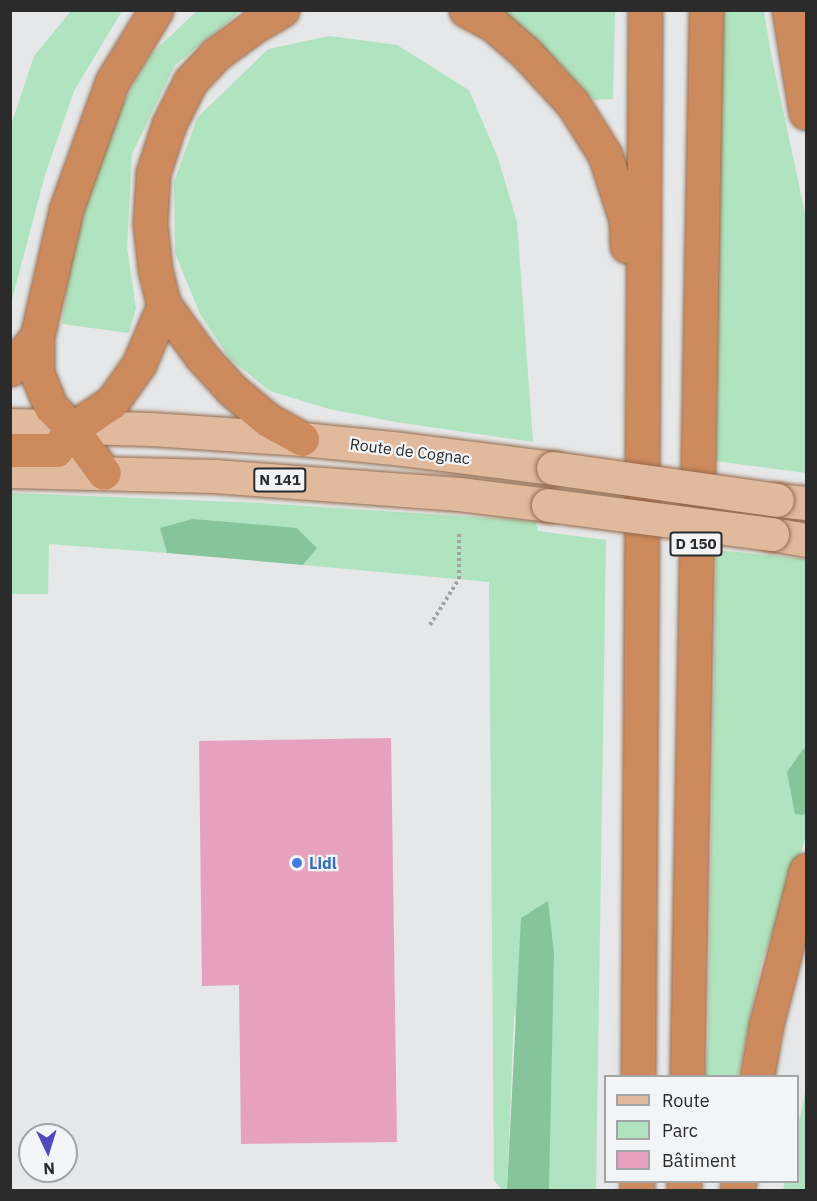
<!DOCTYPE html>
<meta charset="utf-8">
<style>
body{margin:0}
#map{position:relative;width:817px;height:1201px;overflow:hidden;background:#e5e7e8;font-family:"IBM Plex Sans",sans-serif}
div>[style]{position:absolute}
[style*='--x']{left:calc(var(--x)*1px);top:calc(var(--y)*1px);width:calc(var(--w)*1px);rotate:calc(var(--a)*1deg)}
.green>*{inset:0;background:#b0e3bf}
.forest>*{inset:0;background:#86c499}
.building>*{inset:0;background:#e5a1be}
.path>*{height:4px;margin-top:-2px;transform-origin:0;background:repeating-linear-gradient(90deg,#a1a2a3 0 3px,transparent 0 6px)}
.roads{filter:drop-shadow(0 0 2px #94694b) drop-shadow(0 0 2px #94694b)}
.primary>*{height:33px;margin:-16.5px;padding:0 16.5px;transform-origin:16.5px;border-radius:16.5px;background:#e1b99d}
.highway>*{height:33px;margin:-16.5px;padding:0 16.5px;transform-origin:16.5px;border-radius:16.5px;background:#cd8a5c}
.bridges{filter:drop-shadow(0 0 2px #94694b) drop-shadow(0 0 2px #94694b)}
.primary-bridge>*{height:33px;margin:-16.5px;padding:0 16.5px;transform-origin:16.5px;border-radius:16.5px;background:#e1b99d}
.dots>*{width:16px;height:16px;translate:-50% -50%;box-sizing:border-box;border:3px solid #f2f4f6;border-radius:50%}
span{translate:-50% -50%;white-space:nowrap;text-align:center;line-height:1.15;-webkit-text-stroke:4.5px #f2f4f6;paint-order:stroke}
.shield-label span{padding:2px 4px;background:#f2f4f6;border:2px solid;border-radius:4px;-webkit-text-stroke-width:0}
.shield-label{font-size:15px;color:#2b2b2c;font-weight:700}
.street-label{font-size:16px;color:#2b2b2c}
.shop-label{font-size:16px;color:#366cbe;font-weight:700}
.left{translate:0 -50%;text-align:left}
.frame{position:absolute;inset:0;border:12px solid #2b2b2c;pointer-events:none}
.legend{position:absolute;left:604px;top:1075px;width:195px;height:108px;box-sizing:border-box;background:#f2f4f6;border:2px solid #a2a4a5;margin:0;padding:8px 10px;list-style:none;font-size:18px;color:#2b2b2c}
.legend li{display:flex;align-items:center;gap:12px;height:30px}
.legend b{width:30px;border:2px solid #a2a4a5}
.north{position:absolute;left:18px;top:1123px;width:60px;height:60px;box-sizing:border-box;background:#f2f4f6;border:2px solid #a2a4a5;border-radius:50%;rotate:176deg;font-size:16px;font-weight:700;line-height:24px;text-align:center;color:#2b2b2c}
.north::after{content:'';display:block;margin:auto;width:21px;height:27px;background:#5347be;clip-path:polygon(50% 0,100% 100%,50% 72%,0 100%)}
</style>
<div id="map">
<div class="green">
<i style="clip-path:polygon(71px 11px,122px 11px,74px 91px,45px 175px,11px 303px,11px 125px,34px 56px)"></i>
<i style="clip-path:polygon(197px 11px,241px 11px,175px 65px,132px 154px,127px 247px,136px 308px,129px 333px,62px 324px,72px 249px,114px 120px,150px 55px)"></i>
<i style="clip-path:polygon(493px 11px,615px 11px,613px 99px,594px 100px,562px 66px,507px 18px)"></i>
<i style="clip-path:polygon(721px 11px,764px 11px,770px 49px,806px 218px,806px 473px,716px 461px)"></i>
<i style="clip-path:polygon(330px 36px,397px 45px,469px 90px,498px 158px,517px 222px,533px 442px,396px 422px,329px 409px,270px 391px,230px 359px,200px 314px,175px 253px,174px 182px,197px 118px,268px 49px)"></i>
<i style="clip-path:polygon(11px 493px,260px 503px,536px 521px,538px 531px,606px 540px,596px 1190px,549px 1190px,550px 1103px,514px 1014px,507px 1190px,502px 1190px,494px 1180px,489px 582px,303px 565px,317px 548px,160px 528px,167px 553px,49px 544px,48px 594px,11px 594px)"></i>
<i style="clip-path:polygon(716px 550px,806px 559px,806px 752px,804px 749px,795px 813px,806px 815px,806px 837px,761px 964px,738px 1076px,705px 1076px,708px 1044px)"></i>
<i style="clip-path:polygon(806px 1088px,806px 1190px,783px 1190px,785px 1182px,798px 1182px,798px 1126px)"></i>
</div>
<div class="forest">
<i style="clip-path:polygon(193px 519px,297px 528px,317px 548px,303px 565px,167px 553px,160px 528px)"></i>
<i style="clip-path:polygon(804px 748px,806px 752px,806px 815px,795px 814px,787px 772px)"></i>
<i style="clip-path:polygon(548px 901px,554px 953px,549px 1190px,507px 1190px,521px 918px)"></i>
</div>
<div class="building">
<i style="clip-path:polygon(391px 738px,397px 1142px,241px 1144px,239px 985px,202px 986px,199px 741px)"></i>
</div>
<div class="path">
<i style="--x:430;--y:625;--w:54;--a:-57.8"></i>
<i style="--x:459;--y:579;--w:48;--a:-90"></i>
</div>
<div class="roads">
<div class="primary">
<i style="--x:10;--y:425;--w:141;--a:1.6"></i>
<i style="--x:151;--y:429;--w:151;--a:3.8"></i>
<i style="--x:302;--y:439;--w:100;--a:5.7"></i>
<i style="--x:402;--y:449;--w:152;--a:7.2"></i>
<i style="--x:10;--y:471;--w:204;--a:1.4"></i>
<i style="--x:214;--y:476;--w:246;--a:4.2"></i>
<i style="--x:459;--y:494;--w:90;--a:7"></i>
<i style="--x:777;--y:500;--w:29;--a:6"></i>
<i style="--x:772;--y:534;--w:35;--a:10"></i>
</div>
<div class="highway">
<i style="--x:156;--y:10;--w:84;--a:121.4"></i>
<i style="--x:112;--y:82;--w:136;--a:109.8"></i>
<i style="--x:66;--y:210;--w:130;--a:102.9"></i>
<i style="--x:37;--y:337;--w:36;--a:90"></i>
<i style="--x:37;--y:373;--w:37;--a:68"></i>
<i style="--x:51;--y:407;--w:30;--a:46"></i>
<i style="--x:72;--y:429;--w:48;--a:-34"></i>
<i style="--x:112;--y:402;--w:47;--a:-54.6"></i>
<i style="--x:139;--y:364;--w:64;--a:-67"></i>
<i style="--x:282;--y:10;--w:34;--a:150"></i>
<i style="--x:253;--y:27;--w:46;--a:143.9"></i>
<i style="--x:216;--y:54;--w:38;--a:133"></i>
<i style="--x:190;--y:82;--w:47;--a:116.6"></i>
<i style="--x:169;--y:124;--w:52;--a:108.1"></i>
<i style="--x:153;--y:173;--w:50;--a:93.4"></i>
<i style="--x:150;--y:223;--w:47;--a:83.9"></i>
<i style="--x:155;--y:270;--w:36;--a:76"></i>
<i style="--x:164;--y:305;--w:63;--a:54"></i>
<i style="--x:201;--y:356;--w:46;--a:47.6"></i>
<i style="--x:232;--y:390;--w:47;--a:39.8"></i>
<i style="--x:268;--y:420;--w:39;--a:29"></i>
<i style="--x:466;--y:10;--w:32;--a:28"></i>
<i style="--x:494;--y:25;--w:43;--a:41.2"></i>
<i style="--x:526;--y:53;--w:69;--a:47.3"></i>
<i style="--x:573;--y:104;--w:60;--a:57.9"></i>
<i style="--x:605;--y:155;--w:68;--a:72.1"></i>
<i style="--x:626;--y:220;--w:26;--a:88"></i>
<i style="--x:789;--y:10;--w:104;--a:80.6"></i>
<i style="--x:10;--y:369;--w:42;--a:-49.8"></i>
<i style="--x:10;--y:450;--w:46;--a:0"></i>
<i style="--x:56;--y:450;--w:26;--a:-53"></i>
<i style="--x:72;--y:429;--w:54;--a:54"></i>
<i style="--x:638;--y:1076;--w:1066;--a:-89.62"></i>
<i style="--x:687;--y:1076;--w:1066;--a:-88.98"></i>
<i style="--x:757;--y:1076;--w:52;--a:-80"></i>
<i style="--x:766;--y:1025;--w:160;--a:-75.5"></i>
<i style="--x:637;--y:1190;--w:8;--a:-90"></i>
<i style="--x:684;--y:1190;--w:8;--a:-90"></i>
<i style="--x:737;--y:1190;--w:8;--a:-76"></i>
</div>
</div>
<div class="bridges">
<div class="primary-bridge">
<i style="--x:553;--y:468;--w:226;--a:8.1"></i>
<i style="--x:548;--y:505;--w:226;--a:7.4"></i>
</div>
</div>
<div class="dots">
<i style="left:297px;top:863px;background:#3f7fe0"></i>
</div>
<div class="shield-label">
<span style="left:280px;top:480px">N 141</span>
<span style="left:696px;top:544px">D 150</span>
</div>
<div class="street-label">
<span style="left:410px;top:451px;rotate:7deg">Route de Cognac</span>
</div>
<div class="shop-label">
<span class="left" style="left:309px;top:863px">Lidl</span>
</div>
<div class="frame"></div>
<ul class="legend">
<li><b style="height:8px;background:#e1b99d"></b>Route</li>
<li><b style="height:16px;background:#b0e3bf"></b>Parc</li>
<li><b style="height:16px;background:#e5a1be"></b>Bâtiment</li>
</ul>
<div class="north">N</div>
</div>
